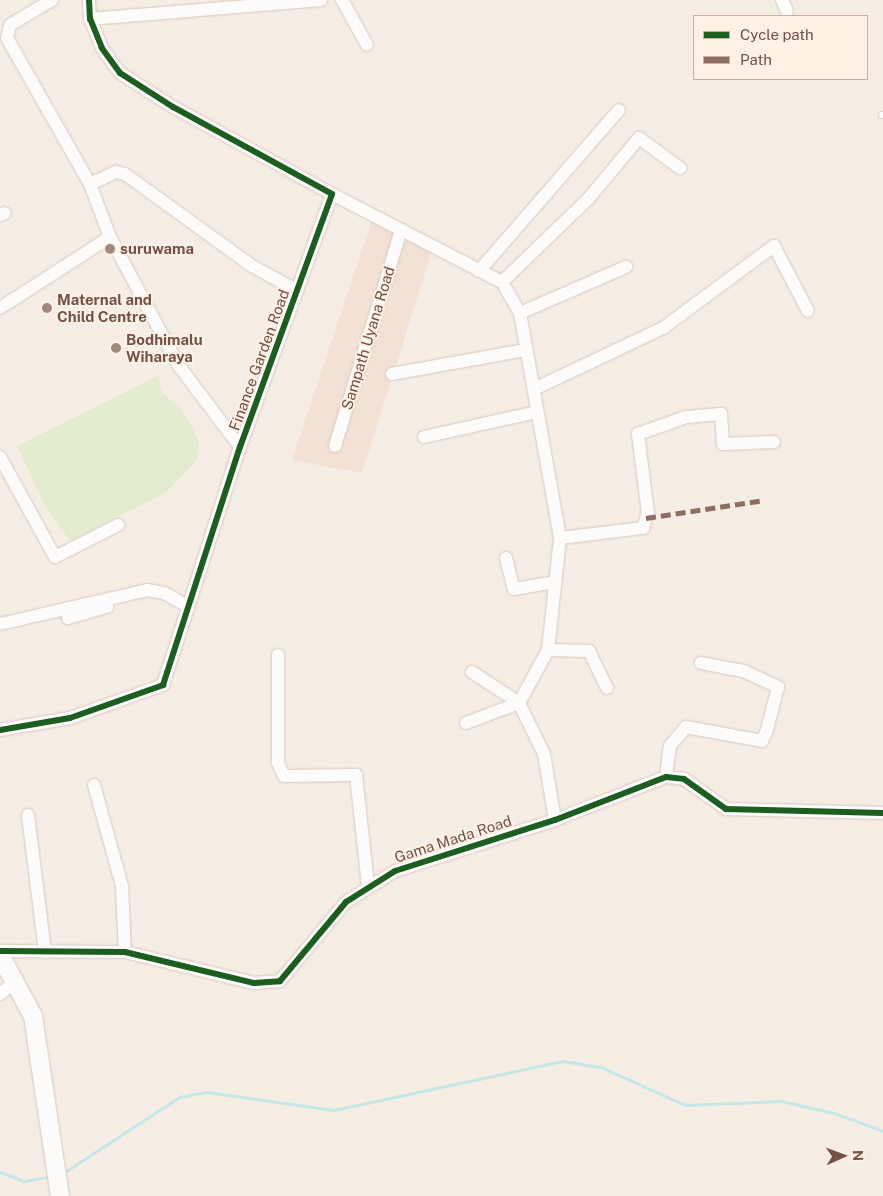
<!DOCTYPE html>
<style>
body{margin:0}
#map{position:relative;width:883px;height:1196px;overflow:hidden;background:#f6ede5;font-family:"Public Sans",sans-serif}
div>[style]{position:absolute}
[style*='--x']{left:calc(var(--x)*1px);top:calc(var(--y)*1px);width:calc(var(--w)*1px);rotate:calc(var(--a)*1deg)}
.residential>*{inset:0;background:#f2e1d4}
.green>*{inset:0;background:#e3ecce}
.stream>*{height:3px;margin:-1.5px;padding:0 1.5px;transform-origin:1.5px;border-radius:1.5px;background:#c6e8e6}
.roads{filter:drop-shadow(0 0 1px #d7cac3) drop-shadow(0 0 1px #d7cac3)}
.lane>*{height:6px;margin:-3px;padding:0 3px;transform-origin:3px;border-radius:3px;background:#fefcfb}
.street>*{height:12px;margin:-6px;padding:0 6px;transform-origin:6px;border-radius:6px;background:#fefcfb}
.secondary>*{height:18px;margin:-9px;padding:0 9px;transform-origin:9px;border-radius:9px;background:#fefcfb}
.quiet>*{height:5px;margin-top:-2.5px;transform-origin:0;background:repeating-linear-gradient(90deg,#8d6e63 0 10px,transparent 0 15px)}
.cycleway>*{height:6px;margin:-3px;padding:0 3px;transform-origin:3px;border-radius:3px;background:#1b5e20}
.dots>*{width:14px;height:14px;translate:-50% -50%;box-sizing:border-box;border:2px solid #fff1e5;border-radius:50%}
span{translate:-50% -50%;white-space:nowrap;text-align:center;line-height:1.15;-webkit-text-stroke:4px #fff1e5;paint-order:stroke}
.poi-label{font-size:15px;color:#745045;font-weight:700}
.left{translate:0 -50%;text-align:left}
.street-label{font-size:15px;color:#745045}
.legend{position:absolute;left:693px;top:15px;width:175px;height:65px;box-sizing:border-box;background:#fff1e5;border:1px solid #c7b1a5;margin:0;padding:6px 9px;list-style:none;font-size:15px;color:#745045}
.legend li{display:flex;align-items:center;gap:10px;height:25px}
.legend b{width:25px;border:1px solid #c7b1a5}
.north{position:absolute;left:818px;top:1131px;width:50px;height:50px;-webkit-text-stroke:4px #fff1e5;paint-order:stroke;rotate:88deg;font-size:14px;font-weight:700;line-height:20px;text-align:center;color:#745045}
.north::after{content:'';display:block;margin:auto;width:18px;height:22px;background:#745045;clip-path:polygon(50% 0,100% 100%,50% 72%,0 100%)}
</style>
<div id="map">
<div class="residential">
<i style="clip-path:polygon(372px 220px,432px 251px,362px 473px,292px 460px)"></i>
</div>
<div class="green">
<i style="clip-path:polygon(158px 376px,162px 393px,182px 410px,194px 429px,199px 444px,196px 461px,165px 493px,70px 541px,45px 506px,17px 446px)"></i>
</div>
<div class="stream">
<i style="--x:0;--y:1172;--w:26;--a:21"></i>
<i style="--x:24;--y:1181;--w:28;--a:-10"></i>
<i style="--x:63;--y:1173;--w:139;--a:-33.2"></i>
<i style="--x:179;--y:1097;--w:28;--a:-10"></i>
<i style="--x:207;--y:1092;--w:128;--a:8.1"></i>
<i style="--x:334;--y:1110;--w:234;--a:-12.1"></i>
<i style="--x:563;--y:1061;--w:38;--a:9"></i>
<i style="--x:601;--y:1067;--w:92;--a:24.3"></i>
<i style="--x:685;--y:1105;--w:96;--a:-2.4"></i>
<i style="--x:781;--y:1101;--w:54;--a:12.8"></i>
<i style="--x:834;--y:1113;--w:52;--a:20.2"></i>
</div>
<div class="roads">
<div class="lane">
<i style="--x:882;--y:115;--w:1;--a:0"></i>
</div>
<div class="street">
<i style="--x:342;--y:0;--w:51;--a:60.9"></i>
<i style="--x:782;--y:0;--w:12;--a:66"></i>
<i style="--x:90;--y:19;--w:232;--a:-4.7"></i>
<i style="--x:90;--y:184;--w:29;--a:-25"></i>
<i style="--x:116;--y:172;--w:9;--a:13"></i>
<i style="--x:125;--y:174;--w:157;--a:35.9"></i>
<i style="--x:252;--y:266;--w:52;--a:28.5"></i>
<i style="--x:332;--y:194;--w:191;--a:27.4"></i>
<i style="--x:502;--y:282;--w:36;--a:60"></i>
<i style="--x:520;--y:313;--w:229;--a:79.9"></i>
<i style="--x:560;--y:538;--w:113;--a:96.1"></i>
<i style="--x:548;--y:650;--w:60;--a:118.7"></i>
<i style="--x:519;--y:703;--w:57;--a:63.9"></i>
<i style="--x:544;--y:754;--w:67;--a:80.5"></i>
<i style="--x:0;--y:215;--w:5;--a:-22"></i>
<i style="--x:110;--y:237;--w:146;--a:61.9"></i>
<i style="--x:179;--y:366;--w:101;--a:53"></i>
<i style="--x:479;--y:271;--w:213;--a:-49"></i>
<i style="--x:502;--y:282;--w:121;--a:-44"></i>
<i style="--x:589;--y:198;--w:78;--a:-50.2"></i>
<i style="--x:639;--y:138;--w:51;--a:36.2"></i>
<i style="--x:0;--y:308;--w:131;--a:-32.8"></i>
<i style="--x:110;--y:237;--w:57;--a:-110.7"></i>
<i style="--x:90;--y:184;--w:168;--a:-119.6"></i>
<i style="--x:7;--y:38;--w:13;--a:-77"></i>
<i style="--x:10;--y:25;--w:49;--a:-30.8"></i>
<i style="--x:520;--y:313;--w:116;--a:-23.5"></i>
<i style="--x:392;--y:374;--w:136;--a:-10.2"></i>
<i style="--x:534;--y:389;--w:143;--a:-25.3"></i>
<i style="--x:663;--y:328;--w:138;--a:-36.5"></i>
<i style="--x:774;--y:246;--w:73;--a:62.4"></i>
<i style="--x:424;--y:437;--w:116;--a:-12.5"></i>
<i style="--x:335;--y:446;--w:226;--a:-73"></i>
<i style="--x:0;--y:457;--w:114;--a:61.2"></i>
<i style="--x:55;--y:557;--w:71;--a:-26.9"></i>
<i style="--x:560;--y:538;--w:84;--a:-6.9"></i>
<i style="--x:643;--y:528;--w:16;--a:-72"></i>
<i style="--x:648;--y:513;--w:80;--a:-97.2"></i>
<i style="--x:638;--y:434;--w:51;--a:-19.5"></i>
<i style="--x:686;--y:417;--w:35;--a:-5"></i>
<i style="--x:721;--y:414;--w:30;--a:86"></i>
<i style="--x:723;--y:444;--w:51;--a:-2.2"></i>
<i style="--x:506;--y:558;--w:32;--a:76"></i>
<i style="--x:514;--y:589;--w:42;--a:-9.7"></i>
<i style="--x:68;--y:608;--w:10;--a:90"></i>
<i style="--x:68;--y:618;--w:41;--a:-15.8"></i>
<i style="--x:0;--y:624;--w:151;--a:-13"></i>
<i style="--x:147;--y:590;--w:17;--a:10"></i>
<i style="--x:164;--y:593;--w:26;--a:29"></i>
<i style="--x:548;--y:650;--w:41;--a:1.4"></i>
<i style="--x:589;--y:651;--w:41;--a:64.1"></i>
<i style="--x:278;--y:655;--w:108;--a:90"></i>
<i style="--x:278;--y:763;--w:14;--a:65"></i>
<i style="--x:284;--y:776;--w:72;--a:-0.8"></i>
<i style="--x:356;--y:775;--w:111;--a:83.8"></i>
<i style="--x:472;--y:672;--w:56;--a:33.4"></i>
<i style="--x:466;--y:723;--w:57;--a:-20.7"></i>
<i style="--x:0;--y:730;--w:71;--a:-9.7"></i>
<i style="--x:70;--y:718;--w:99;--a:-19.5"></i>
<i style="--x:163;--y:685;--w:250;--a:-72.1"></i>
<i style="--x:240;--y:447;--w:269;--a:-70"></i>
<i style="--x:332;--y:194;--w:181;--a:-151.3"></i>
<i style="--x:173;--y:107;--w:63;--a:-147.3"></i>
<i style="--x:120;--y:73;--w:31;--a:-126"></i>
<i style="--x:102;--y:48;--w:31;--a:-112"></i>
<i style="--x:90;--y:19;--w:19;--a:-93"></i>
<i style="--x:666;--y:777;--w:31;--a:-83"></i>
<i style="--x:670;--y:746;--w:25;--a:-50"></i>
<i style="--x:686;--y:727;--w:77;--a:10.4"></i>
<i style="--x:762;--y:741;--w:12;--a:-66"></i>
<i style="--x:767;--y:730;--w:44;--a:-75.7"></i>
<i style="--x:778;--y:687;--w:38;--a:-155"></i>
<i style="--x:743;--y:671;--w:43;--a:-169.2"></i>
<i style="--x:94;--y:785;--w:105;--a:74.5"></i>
<i style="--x:122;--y:886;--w:66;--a:87.4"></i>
<i style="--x:28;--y:815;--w:138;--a:82.9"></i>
<i style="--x:0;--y:951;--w:125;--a:0.5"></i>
<i style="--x:125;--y:952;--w:133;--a:13.5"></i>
<i style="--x:254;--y:983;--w:26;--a:-4"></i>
<i style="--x:280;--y:981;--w:103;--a:-50.1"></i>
<i style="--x:346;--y:902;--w:58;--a:-32.3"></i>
<i style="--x:395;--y:871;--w:168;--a:-17.7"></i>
<i style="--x:555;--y:820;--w:119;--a:-21.2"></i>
<i style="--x:666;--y:777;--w:18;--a:6"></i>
<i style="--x:684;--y:779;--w:52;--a:35.5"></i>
<i style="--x:726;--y:809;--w:157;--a:1.5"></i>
<i style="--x:0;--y:994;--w:21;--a:-39"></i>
</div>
<div class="secondary">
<i style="--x:0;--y:955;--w:69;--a:61.6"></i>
<i style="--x:33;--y:1016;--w:182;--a:81.5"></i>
</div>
</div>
<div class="quiet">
<i style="--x:646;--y:518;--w:120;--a:-8.6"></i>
</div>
<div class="cycleway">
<i style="--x:0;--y:730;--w:71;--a:-9.7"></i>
<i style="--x:70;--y:718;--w:99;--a:-19.5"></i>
<i style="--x:163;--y:685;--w:250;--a:-72.1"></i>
<i style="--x:240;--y:447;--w:269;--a:-70"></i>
<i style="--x:332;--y:194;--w:181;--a:-151.3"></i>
<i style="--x:173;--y:107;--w:63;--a:-147.3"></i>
<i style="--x:120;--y:73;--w:31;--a:-126"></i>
<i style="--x:102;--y:48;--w:31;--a:-112"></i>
<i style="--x:90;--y:19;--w:19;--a:-93"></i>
<i style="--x:0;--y:951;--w:125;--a:0.5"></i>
<i style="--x:125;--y:952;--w:133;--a:13.5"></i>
<i style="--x:254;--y:983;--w:26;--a:-4"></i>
<i style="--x:280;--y:981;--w:103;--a:-50.1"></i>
<i style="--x:346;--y:902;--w:58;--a:-32.3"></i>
<i style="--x:395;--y:871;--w:168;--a:-17.7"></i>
<i style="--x:555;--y:820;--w:119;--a:-21.2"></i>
<i style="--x:666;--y:777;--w:18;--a:6"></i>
<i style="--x:684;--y:779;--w:52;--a:35.5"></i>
<i style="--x:726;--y:809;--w:157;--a:1.5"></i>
</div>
<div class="dots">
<i style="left:110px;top:249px;background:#a2877d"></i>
<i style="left:47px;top:308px;background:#a2877d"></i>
<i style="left:116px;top:348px;background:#a2877d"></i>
</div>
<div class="poi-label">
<span class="left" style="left:120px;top:249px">suruwama</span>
<span class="left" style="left:57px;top:308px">Maternal and<br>Child Centre</span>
<span class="left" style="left:126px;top:348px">Bodhimalu<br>Wiharaya</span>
</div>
<div class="street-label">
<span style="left:368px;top:338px;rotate:-73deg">Sampath Uyana Road</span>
<span style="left:259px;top:360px;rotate:-70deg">Finance Garden Road</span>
<span style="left:453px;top:839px;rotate:-18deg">Gama Mada Road</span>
</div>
<ul class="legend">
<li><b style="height:6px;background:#1b5e20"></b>Cycle path</li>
<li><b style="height:6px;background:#8d6e63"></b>Path</li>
</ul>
<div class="north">N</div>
</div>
